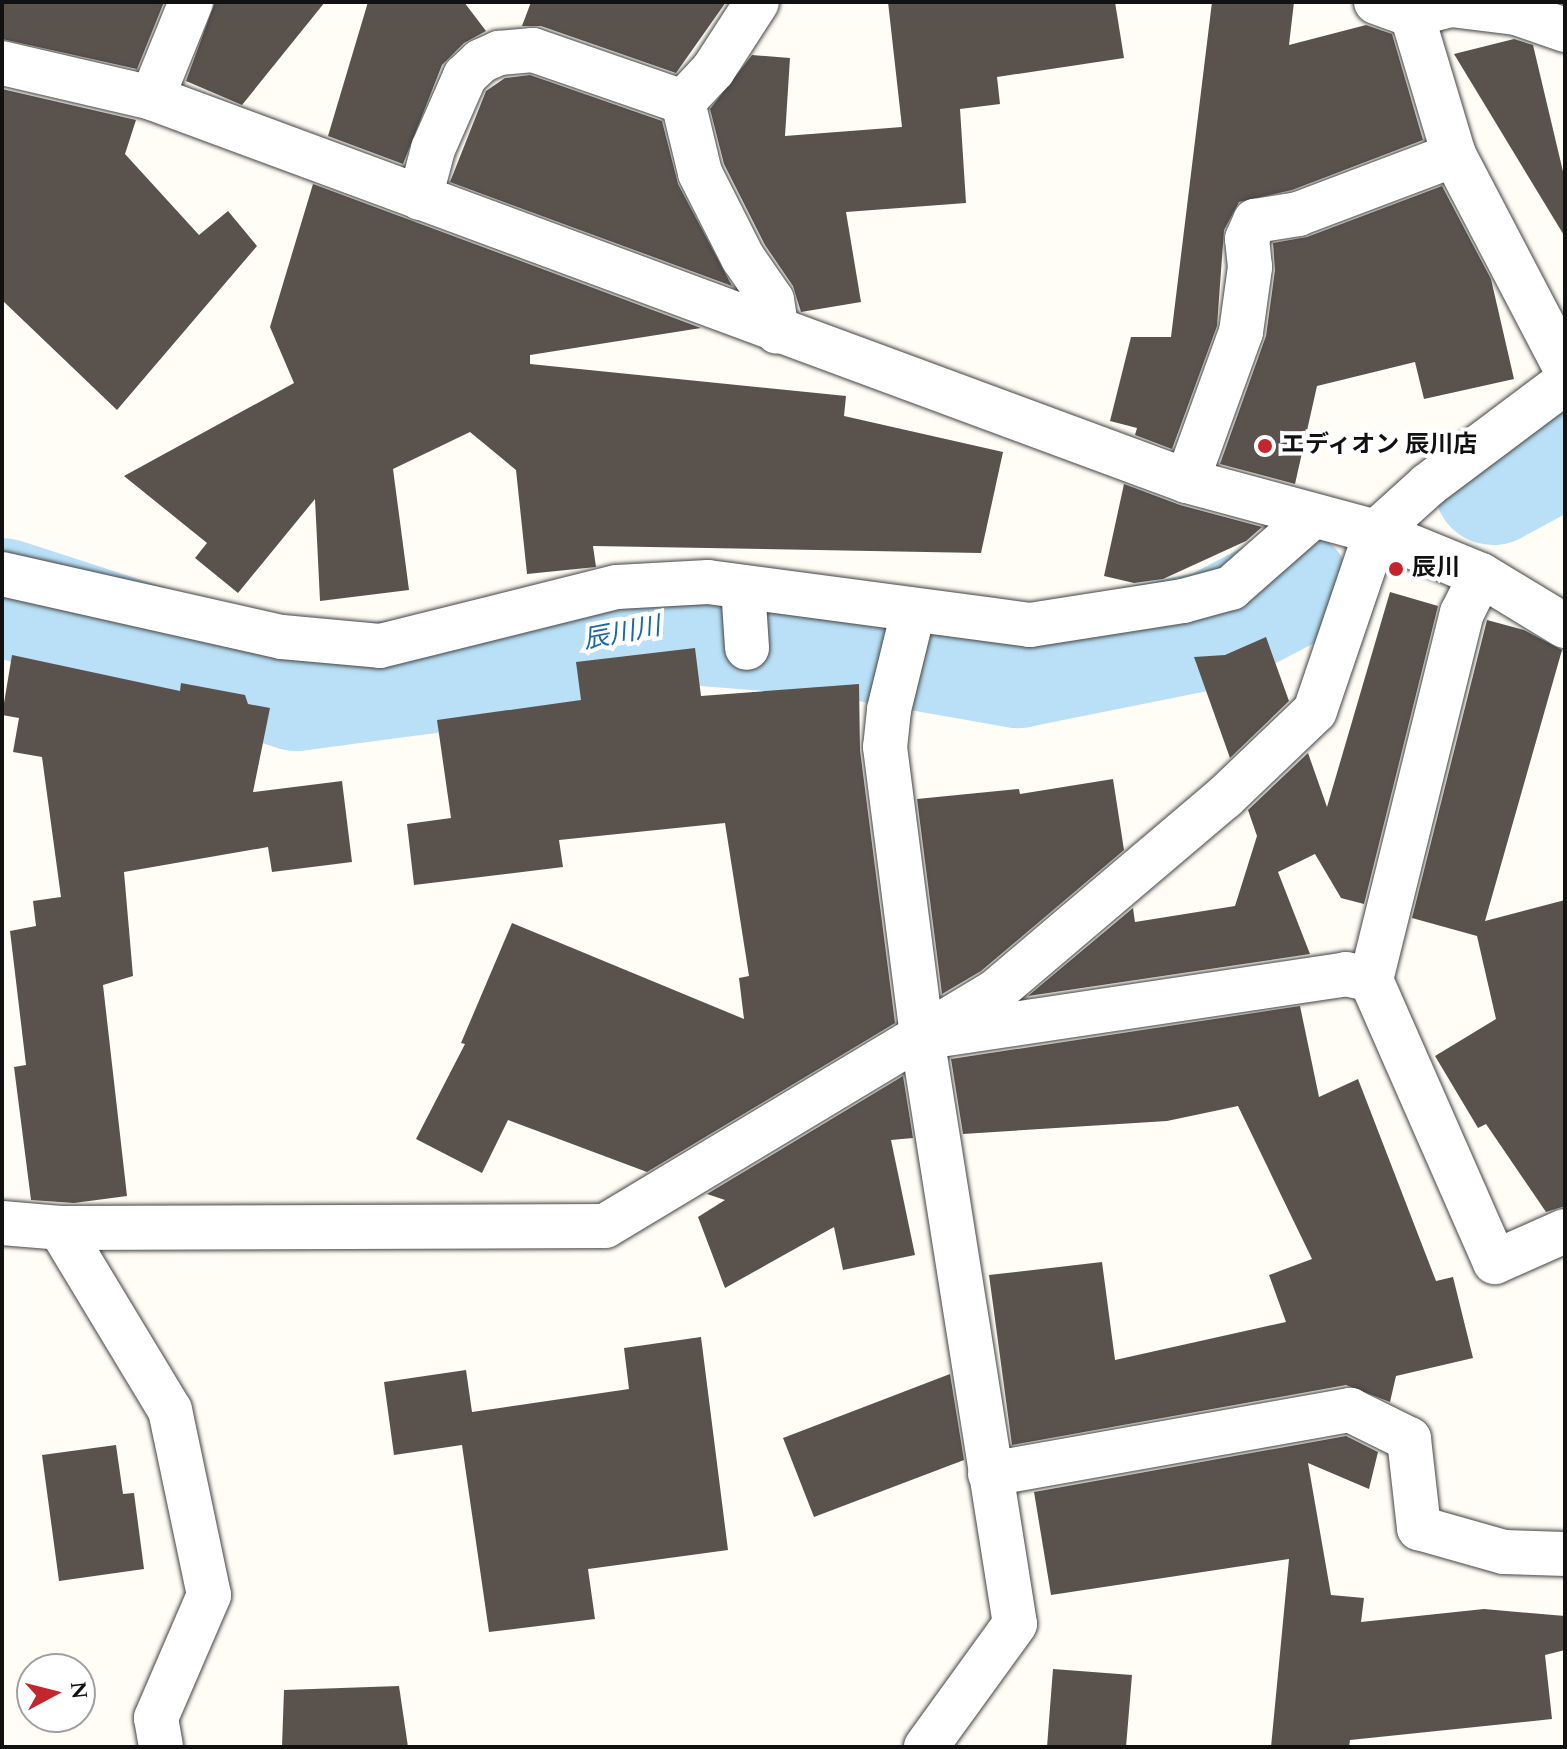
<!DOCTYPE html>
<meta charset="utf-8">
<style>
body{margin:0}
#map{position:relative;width:1567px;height:1749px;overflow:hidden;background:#fffdf5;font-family:Spectral,"Noto Sans JP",serif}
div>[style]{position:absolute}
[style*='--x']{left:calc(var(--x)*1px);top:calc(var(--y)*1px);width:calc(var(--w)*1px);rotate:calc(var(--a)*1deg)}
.river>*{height:118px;margin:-59px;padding:0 59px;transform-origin:59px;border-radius:59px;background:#b9e0f7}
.building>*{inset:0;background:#5a524d}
.roads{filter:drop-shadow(0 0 2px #444) drop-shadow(0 0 2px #444)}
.minor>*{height:44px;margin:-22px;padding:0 22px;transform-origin:22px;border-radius:22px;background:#fff}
.dots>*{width:22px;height:22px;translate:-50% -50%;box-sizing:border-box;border:4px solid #fff;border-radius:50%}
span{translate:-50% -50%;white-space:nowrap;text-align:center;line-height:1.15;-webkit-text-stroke:8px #fff;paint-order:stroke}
.poi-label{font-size:24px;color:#111;font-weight:700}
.left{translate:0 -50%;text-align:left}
.water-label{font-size:26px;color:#1768a6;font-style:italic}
.frame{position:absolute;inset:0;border:4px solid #111;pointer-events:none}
.north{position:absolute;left:16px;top:1653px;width:80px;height:80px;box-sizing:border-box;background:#fff;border:2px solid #a0a0a0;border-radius:50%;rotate:83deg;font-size:22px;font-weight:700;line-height:32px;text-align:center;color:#111}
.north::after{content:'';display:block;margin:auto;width:28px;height:36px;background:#c4262e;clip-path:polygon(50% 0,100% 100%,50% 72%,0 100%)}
</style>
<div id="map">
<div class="river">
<i style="--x:1493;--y:486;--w:82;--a:-28.4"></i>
<i style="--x:2;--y:597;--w:309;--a:17.9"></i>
<i style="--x:296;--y:692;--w:129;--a:-7.6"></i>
<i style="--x:424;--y:675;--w:245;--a:-12"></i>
<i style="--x:664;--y:624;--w:177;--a:4.5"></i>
<i style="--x:840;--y:638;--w:181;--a:9.9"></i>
<i style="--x:1018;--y:669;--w:198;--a:-11.4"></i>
<i style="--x:1212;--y:630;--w:90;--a:-27.7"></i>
</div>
<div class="building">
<i style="clip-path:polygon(2px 2px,164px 2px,137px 69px,2px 39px)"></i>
<i style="clip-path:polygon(215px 2px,325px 2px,242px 105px,186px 81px)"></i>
<i style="clip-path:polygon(368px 2px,464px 2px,486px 31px,464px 43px,442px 65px,403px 164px,328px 136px)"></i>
<i style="clip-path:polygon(531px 2px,726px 2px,676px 73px,541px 26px,522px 26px)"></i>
<i style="clip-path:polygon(888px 2px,1115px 2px,1124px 58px,997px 77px,1000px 104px,960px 109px,966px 203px,846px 212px,861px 302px,801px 312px,793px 286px,765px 245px,724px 164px,710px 109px,752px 55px,790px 58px,785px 136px,902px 127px)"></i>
<i style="clip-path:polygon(1212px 2px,1294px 2px,1289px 45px,1366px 25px,1392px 34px,1423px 140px,1292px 190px,1239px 202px,1224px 230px,1217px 326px,1172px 449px,1135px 435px,1137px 428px,1110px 421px,1131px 337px,1171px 337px)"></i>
<i style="clip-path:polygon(1514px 39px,1533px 45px,1565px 180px,1565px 237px,1454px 54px)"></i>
<i style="clip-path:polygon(530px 75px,662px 121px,678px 184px,732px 286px,450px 182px,486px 91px,505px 78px)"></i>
<i style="clip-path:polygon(2px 89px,136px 120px,125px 154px,199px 235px,228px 211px,257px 246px,117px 410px,2px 300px)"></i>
<i style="clip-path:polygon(313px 184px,701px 328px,530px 355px,530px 364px,846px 396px,844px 416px,1003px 452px,981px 553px,593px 546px,596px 567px,527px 574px,516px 470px,470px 432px,393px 469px,409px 590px,320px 601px,315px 499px,238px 593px,195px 558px,207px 543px,124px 476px,294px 383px,270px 327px)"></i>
<i style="clip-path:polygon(1442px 186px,1491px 279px,1514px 379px,1424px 399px,1415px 362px,1317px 386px,1295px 484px,1220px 464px,1266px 336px,1275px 270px,1273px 243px,1307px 237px)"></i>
<i style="clip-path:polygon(1124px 484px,1180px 505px,1262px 527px,1246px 541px,1163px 579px,1134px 583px,1104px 576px)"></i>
<i style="clip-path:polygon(1390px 592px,1438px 606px,1364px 904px,1341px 898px,1315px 854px,1278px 872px,1310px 954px,1028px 996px,1133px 908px,1135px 922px,1235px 906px,1257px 836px,1248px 810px,1308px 753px,1327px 807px)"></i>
<i style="clip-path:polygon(1487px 620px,1524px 630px,1562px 650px,1485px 921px,1565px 900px,1565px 1206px,1546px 1212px,1486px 1124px,1478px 1128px,1435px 1056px,1496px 1019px,1477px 936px,1412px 918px)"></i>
<i style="clip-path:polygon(1266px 637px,1289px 701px,1230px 758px,1194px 657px,1225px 655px)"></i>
<i style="clip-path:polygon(695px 648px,701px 696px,859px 684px,860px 750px,895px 1023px,647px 1172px,508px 1120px,482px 1173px,416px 1139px,465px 1044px,461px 1043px,512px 923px,744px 1019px,739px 978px,749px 976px,725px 823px,559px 840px,563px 867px,414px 885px,407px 824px,451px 818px,437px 720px,581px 700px,576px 662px)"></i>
<i style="clip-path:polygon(12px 655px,180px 691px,181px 683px,245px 695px,248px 704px,270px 708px,253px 792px,342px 781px,352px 862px,272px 872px,268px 847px,124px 872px,133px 976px,103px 985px,127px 1196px,74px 1203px,31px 1200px,14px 1067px,26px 1065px,10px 931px,36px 926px,33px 901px,61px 897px,42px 757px,13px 752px,19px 718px,2px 715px)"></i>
<i style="clip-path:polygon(1113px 779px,1124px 850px,981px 971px,942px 994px,917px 799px,1019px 789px,1020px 794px)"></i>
<i style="clip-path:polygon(1300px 1006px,1319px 1097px,1358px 1079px,1436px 1281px,1453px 1277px,1473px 1358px,1396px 1376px,1390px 1402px,1346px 1385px,1012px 1445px,989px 1275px,1102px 1262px,1115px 1360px,1286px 1322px,1269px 1275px,1312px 1259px,1238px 1106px,1167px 1121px,963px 1134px,951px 1059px)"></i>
<i style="clip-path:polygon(903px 1076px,913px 1138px,891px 1140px,915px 1255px,843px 1270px,834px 1227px,725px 1288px,698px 1217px,725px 1200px,707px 1194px)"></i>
<i style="clip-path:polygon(701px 1337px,728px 1550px,588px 1569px,595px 1619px,489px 1632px,462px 1445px,394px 1455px,384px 1382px,466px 1370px,472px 1412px,629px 1389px,624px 1348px)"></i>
<i style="clip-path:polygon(950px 1374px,964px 1460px,814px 1517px,783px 1438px)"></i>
<i style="clip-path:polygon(1346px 1436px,1378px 1452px,1369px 1489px,1308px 1463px,1331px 1595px,1364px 1598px,1361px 1622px,1484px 1609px,1565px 1616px,1565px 1650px,1545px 1655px,1552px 1719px,1350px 1740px,1349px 1747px,1271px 1747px,1289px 1559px,1051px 1595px,1034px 1492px)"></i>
<i style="clip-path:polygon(116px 1445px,123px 1494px,134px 1493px,144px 1569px,59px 1581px,42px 1455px)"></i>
<i style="clip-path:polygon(1053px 1669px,1132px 1675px,1126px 1747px,1047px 1747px)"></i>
<i style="clip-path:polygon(399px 1686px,408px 1747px,282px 1747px,284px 1690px)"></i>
</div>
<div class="roads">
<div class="minor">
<i style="--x:1376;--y:2;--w:38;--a:20"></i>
<i style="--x:1412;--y:15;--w:146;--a:73.3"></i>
<i style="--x:1454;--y:155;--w:239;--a:62.4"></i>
<i style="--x:1412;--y:15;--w:40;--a:-14.4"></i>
<i style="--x:1451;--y:5;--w:65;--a:7"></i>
<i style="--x:1516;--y:13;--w:52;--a:19.1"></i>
<i style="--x:2;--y:63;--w:154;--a:13.1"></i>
<i style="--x:152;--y:98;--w:1104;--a:20.31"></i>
<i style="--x:1187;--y:481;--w:196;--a:15.1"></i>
<i style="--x:1376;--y:532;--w:113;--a:22.3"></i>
<i style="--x:1481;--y:575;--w:98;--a:31.3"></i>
<i style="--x:152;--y:98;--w:104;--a:-67.9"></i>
<i style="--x:683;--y:102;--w:73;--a:76.5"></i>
<i style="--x:700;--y:173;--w:95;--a:63.2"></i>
<i style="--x:743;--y:258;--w:51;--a:55.4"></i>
<i style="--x:772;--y:300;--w:32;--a:81"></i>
<i style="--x:420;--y:198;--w:51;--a:-75.1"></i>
<i style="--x:433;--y:149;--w:80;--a:-66.3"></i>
<i style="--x:465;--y:76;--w:22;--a:-43"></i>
<i style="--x:481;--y:61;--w:20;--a:-24"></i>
<i style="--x:499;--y:53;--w:34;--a:-5"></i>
<i style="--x:533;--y:50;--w:159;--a:19.1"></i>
<i style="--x:683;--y:102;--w:44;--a:-46.8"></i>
<i style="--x:713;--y:70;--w:81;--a:-57.1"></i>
<i style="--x:1187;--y:481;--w:158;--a:-70.1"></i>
<i style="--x:1241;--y:332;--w:66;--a:-82.1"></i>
<i style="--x:1250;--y:267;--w:28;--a:-96"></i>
<i style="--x:1247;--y:239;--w:20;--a:-66"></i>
<i style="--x:1255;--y:221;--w:44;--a:-9.2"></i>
<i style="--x:1298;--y:214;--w:167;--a:-20.7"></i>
<i style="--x:2;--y:574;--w:287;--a:12.7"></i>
<i style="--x:282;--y:637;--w:98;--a:5.2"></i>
<i style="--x:380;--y:646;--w:244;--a:-14"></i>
<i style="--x:617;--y:587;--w:91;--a:-3.1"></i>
<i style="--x:708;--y:582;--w:325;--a:7.6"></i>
<i style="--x:1030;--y:625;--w:155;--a:-8.9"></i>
<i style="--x:1183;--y:601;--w:50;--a:-15.2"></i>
<i style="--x:1231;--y:588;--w:109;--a:-41.3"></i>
<i style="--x:743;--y:587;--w:61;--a:86.2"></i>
<i style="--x:913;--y:612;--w:101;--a:103.8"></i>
<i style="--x:889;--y:710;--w:37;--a:96"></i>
<i style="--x:885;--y:747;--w:292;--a:82.7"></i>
<i style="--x:922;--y:1037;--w:594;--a:81"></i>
<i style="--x:1015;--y:1624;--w:152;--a:125.9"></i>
<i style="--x:1371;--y:980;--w:378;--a:-76.1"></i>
<i style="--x:1462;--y:613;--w:42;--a:-63.4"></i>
<i style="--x:940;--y:1035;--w:411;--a:-8.5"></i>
<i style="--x:1346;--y:974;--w:26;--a:13"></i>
<i style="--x:1371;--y:980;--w:308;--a:66.3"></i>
<i style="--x:1495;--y:1262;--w:77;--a:-23.9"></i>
<i style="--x:2;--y:1223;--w:58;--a:4.9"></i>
<i style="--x:60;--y:1228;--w:545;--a:-0.21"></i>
<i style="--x:605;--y:1226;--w:456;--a:-31"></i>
<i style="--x:996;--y:991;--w:300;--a:-40.3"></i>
<i style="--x:1225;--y:797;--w:124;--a:-43.7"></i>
<i style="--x:1315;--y:711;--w:189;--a:-71.2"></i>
<i style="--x:1376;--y:532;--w:70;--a:-42.1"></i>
<i style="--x:1428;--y:485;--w:171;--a:-36.9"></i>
<i style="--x:60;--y:1228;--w:213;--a:58.9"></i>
<i style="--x:170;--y:1410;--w:189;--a:78.1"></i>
<i style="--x:209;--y:1595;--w:134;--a:113.3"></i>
<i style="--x:156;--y:1718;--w:29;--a:80"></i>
<i style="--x:990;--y:1474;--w:366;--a:-10.1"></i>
<i style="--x:1350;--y:1410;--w:66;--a:26.2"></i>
<i style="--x:1409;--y:1439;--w:90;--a:83.6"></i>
<i style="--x:1419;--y:1528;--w:88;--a:15.8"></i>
<i style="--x:1504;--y:1552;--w:61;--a:1.9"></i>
</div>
</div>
<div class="dots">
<i style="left:1265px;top:446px;background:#c4262e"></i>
<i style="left:1396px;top:569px;background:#c4262e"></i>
</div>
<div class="poi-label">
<span class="left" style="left:1281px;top:446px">エディオン 辰川店</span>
<span class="left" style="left:1412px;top:569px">辰川</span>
</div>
<div class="water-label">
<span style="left:622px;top:634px;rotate:-11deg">辰川川</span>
</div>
<div class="frame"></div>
<div class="north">N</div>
</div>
